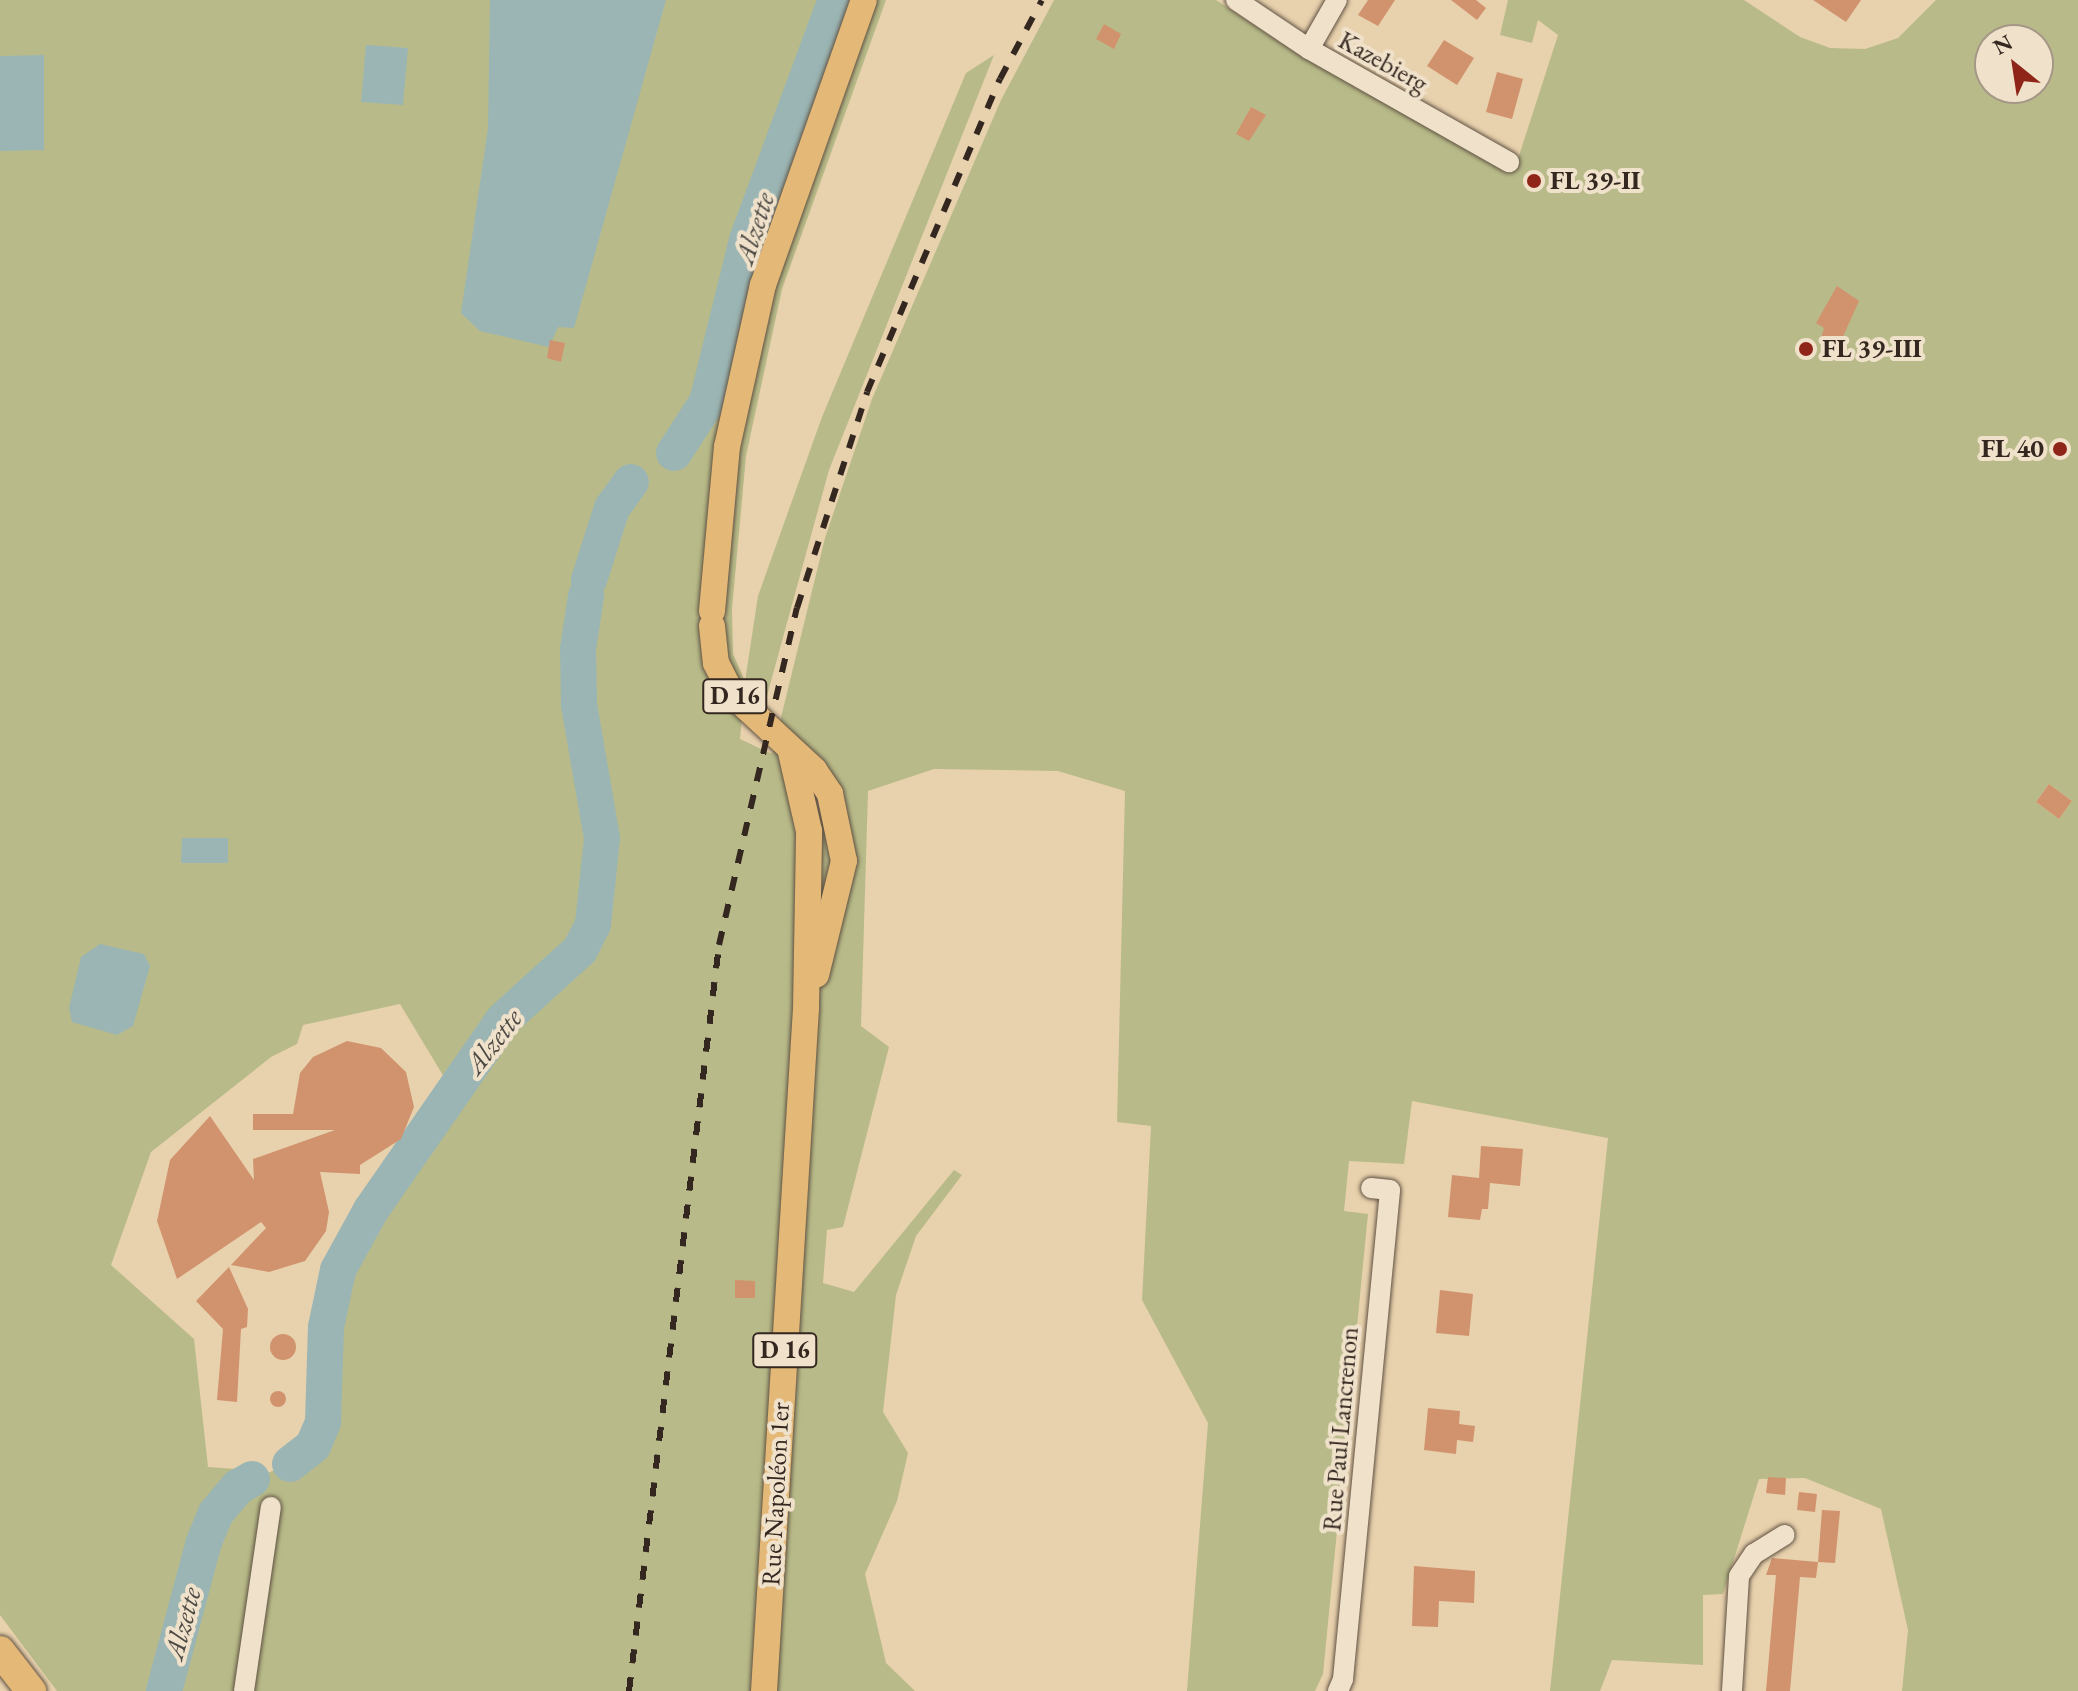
<!DOCTYPE html>
<meta charset="utf-8">
<style>
body{margin:0}
#map{position:relative;width:2078px;height:1691px;overflow:hidden;background:#e8d1ad;font-family:"EB Garamond",serif}
div>[style]{position:absolute}
[style*='--x']{left:calc(var(--x)*1px);top:calc(var(--y)*1px);width:calc(var(--w)*1px);rotate:calc(var(--a)*1deg)}
.green>*{inset:0;background:#b8bb89}
.water>*{inset:0;background:#9ab5b4}
.river>*{height:36px;margin:-18px;padding:0 18px;transform-origin:18px;border-radius:18px;background:#9ab5b4}
.building>*{inset:0;background:#d1936e}
.round{border-radius:50%}
.roads{filter:drop-shadow(0 0 2px #605243) drop-shadow(0 0 2px #605243)}
.minor>*{height:20px;margin:-10px;padding:0 10px;transform-origin:10px;border-radius:10px;background:#f0e1ca}
.major>*{height:26px;margin:-13px;padding:0 13px;transform-origin:13px;border-radius:13px;background:#e4b876}
.highway>*{height:30px;margin:-15px;padding:0 15px;transform-origin:15px;border-radius:15px;background:#e4b876}
.rail>*{height:6px;margin-top:-3px;transform-origin:0;background:repeating-linear-gradient(90deg,#332720 0 14px,transparent 0 28px)}
.dots>*{width:22px;height:22px;translate:-50% -50%;box-sizing:border-box;border:4px solid #f0e1ca;border-radius:50%}
span{translate:-50% -50%;white-space:nowrap;text-align:center;line-height:1.15;-webkit-text-stroke:8px #f0e1ca;paint-order:stroke}
.shield-label span{padding:2px 6px;background:#f0e1ca;border:2px solid;border-radius:6px;-webkit-text-stroke-width:0}
.shield-label{font-size:24px;color:#332720;font-weight:700}
.street-label{font-size:26px;color:#332720}
.poi-label{font-size:26px;color:#332720;font-weight:700}
.left{translate:0 -50%;text-align:left}
.right{translate:-100% -50%;text-align:right}
.water-label{font-size:28px;color:#4d4a45;font-style:italic}
.north{position:absolute;left:1974px;top:24px;width:80px;height:80px;box-sizing:border-box;background:#f0e1ca;border:2px solid #a49786;border-radius:50%;rotate:330deg;font-size:22px;font-weight:700;line-height:32px;text-align:center;color:#332720}
.north::after{content:'';display:block;margin:auto;width:28px;height:36px;background:#8f2418;clip-path:polygon(50% 0,100% 100%,50% 72%,0 100%)}
</style>
<div id="map">
<div class="green">
<i style="clip-path:polygon(evenodd,0 0,886px 0,782px 289px,746px 456px,732px 609px,733px 654px,745px 681px,758px 596px,822px 417px,966px 73px,994px 55px,829px 470px,765px 703px,745px 684px,740px 739px,772px 754px,825px 538px,872px 399px,1001px 100px,1054px 0,1216px 0,1306px 59px,1501px 167px,1516px 165px,1558px 35px,1538px 20px,1532px 43px,1500px 35px,1508px 0,1744px 0,1800px 37px,1830px 48px,1865px 49px,1898px 38px,1936px 0,2078px 0,2078px 1691px,1902px 1691px,1908px 1630px,1881px 1509px,1805px 1478px,1759px 1479px,1723px 1594px,1703px 1595px,1703px 1665px,1612px 1660px,1600px 1691px,1550px 1691px,1608px 1138px,1412px 1101px,1404px 1164px,1349px 1161px,1344px 1211px,1368px 1214px,1323px 1674px,1315px 1691px,1187px 1691px,1208px 1423px,1142px 1300px,1151px 1126px,1117px 1122px,1125px 791px,1058px 771px,934px 769px,868px 791px,861px 1026px,889px 1047px,843px 1227px,827px 1230px,823px 1283px,854px 1292px,954px 1170px,962px 1175px,916px 1236px,896px 1295px,883px 1412px,908px 1453px,897px 1501px,865px 1574px,886px 1663px,915px 1691px,57px 1691px,0 1615px,0 0,1990px 40px,2038px 40px,2038px 88px,1990px 88px,1990px 40px,0 0,814px 770px,840px 831px,809px 830px,814px 770px,0 0,2049px 784px,2072px 801px,2059px 819px,2036px 802px,2049px 784px,0 0,400px 1004px,453px 1092px,371px 1210px,338px 1270px,326px 1327px,323px 1422px,313px 1446px,290px 1464px,253px 1479px,250px 1470px,208px 1467px,194px 1339px,111px 1265px,151px 1152px,271px 1057px,297px 1044px,303px 1025px,400px 1004px)"></i>
</div>
<div class="water">
<i style="clip-path:polygon(490px 0,666px 0,574px 328px,558px 327px,549px 347px,480px 331px,461px 313px,488px 128px)"></i>
<i style="clip-path:polygon(366px 45px,408px 48px,403px 105px,361px 102px)"></i>
<i style="clip-path:polygon(44px 55px,44px 150px,0 151px,0 56px)"></i>
<i style="clip-path:polygon(182px 838px,228px 838px,228px 863px,181px 863px)"></i>
<i style="clip-path:polygon(100px 944px,144px 954px,150px 966px,133px 1026px,117px 1035px,72px 1022px,69px 1008px,81px 957px)"></i>
</div>
<div class="river">
<i style="--x:674;--y:453;--w:61;--a:-57.1"></i>
<i style="--x:707;--y:402;--w:167;--a:-76.1"></i>
<i style="--x:747;--y:240;--w:256;--a:-69.7"></i>
<i style="--x:589;--y:580;--w:76;--a:-72.3"></i>
<i style="--x:612;--y:508;--w:32;--a:-54"></i>
<i style="--x:290;--y:1464;--w:29;--a:-38"></i>
<i style="--x:313;--y:1446;--w:26;--a:-67"></i>
<i style="--x:323;--y:1422;--w:95;--a:-88.2"></i>
<i style="--x:326;--y:1327;--w:58;--a:-78.1"></i>
<i style="--x:338;--y:1270;--w:68;--a:-61.2"></i>
<i style="--x:371;--y:1210;--w:231;--a:-55.2"></i>
<i style="--x:503;--y:1020;--w:104;--a:-42.3"></i>
<i style="--x:580;--y:950;--w:29;--a:-63"></i>
<i style="--x:593;--y:924;--w:86;--a:-84"></i>
<i style="--x:602;--y:838;--w:135;--a:-99.8"></i>
<i style="--x:579;--y:705;--w:56;--a:-91"></i>
<i style="--x:578;--y:649;--w:54;--a:-81.4"></i>
<i style="--x:164;--y:1691;--w:154;--a:-75"></i>
<i style="--x:204;--y:1542;--w:31;--a:-68"></i>
<i style="--x:216;--y:1513;--w:34;--a:-50"></i>
<i style="--x:238;--y:1487;--w:16;--a:-30"></i>
</div>
<div class="building">
<i style="clip-path:polygon(1368px 0,1395px 0,1378px 26px,1358px 15px)"></i>
<i style="clip-path:polygon(1451px 0,1476px 0,1486px 8px,1477px 20px)"></i>
<i style="clip-path:polygon(1813px 0,1861px 0,1846px 22px)"></i>
<i style="clip-path:polygon(1104px 24px,1121px 34px,1114px 49px,1096px 39px)"></i>
<i style="clip-path:polygon(1444px 40px,1474px 58px,1457px 85px,1427px 66px)"></i>
<i style="clip-path:polygon(1497px 72px,1523px 79px,1512px 119px,1486px 112px)"></i>
<i style="clip-path:polygon(1251px 107px,1266px 115px,1249px 141px,1236px 134px)"></i>
<i style="clip-path:polygon(1837px 286px,1859px 301px,1837px 350px,1820px 342px,1824px 328px,1816px 323px)"></i>
<i style="clip-path:polygon(550px 340px,565px 343px,561px 362px,547px 358px)"></i>
<i style="clip-path:polygon(2049px 784px,2072px 801px,2059px 819px,2036px 802px)"></i>
<i style="clip-path:polygon(347px 1041px,381px 1048px,406px 1072px,414px 1107px,401px 1139px,360px 1165px,360px 1174px,320px 1172px,329px 1212px,326px 1231px,305px 1261px,269px 1272px,231px 1265px,266px 1228px,261px 1222px,177px 1279px,157px 1221px,170px 1160px,210px 1116px,254px 1180px,253px 1159px,335px 1130px,253px 1130px,253px 1114px,293px 1114px,300px 1073px,313px 1057px)"></i>
<i style="clip-path:polygon(1481px 1146px,1523px 1149px,1520px 1186px,1490px 1183px,1488px 1209px,1482px 1209px,1480px 1220px,1448px 1217px,1452px 1175px,1479px 1178px)"></i>
<i style="clip-path:polygon(229px 1267px,248px 1309px,247px 1327px,241px 1329px,237px 1402px,217px 1400px,223px 1329px,196px 1301px)"></i>
<i style="clip-path:polygon(735px 1280px,755px 1281px,755px 1298px,735px 1298px)"></i>
<i style="clip-path:polygon(1440px 1290px,1473px 1294px,1469px 1336px,1436px 1333px)"></i>
<i class="round" style="left:270px;top:1334px;width:26px;height:26px"></i>
<i class="round" style="left:270px;top:1391px;width:16px;height:16px"></i>
<i style="clip-path:polygon(1428px 1408px,1460px 1411px,1459px 1424px,1475px 1426px,1473px 1442px,1457px 1440px,1456px 1454px,1424px 1450px)"></i>
<i style="clip-path:polygon(1768px 1477px,1786px 1478px,1785px 1495px,1766px 1493px)"></i>
<i style="clip-path:polygon(1799px 1492px,1817px 1494px,1815px 1512px,1797px 1510px)"></i>
<i style="clip-path:polygon(1822px 1510px,1840px 1511px,1835px 1563px,1818px 1562px)"></i>
<i style="clip-path:polygon(1772px 1558px,1818px 1562px,1816px 1578px,1800px 1577px,1790px 1691px,1766px 1691px,1776px 1575px,1766px 1575px)"></i>
<i style="clip-path:polygon(1414px 1566px,1475px 1571px,1474px 1603px,1439px 1601px,1438px 1627px,1412px 1626px)"></i>
</div>
<div class="roads">
<div class="minor">
<i style="--x:1236;--y:0;--w:88;--a:33.9"></i>
<i style="--x:1309;--y:49;--w:230;--a:29.5"></i>
<i style="--x:1309;--y:49;--w:56;--a:-60.3"></i>
<i style="--x:244;--y:1691;--w:186;--a:-81.7"></i>
<i style="--x:1338;--y:1691;--w:13;--a:-67"></i>
<i style="--x:1343;--y:1679;--w:491;--a:-84.5"></i>
<i style="--x:1390;--y:1190;--w:19;--a:-174"></i>
<i style="--x:1732;--y:1691;--w:115;--a:-86.5"></i>
<i style="--x:1739;--y:1576;--w:27;--a:-56"></i>
<i style="--x:1754;--y:1554;--w:36;--a:-32"></i>
</div>
<div class="major">
<i style="--x:712;--y:611;--w:165;--a:-84.8"></i>
<i style="--x:727;--y:447;--w:166;--a:-77.5"></i>
<i style="--x:763;--y:285;--w:302;--a:-70.5"></i>
<i style="--x:712;--y:626;--w:37;--a:84"></i>
<i style="--x:716;--y:663;--w:35;--a:63"></i>
<i style="--x:732;--y:694;--w:112;--a:42.8"></i>
<i style="--x:814;--y:770;--w:29;--a:56"></i>
<i style="--x:830;--y:794;--w:68;--a:78.2"></i>
<i style="--x:844;--y:861;--w:117;--a:103.8"></i>
<i style="--x:764;--y:1691;--w:683;--a:-86.48"></i>
<i style="--x:806;--y:1009;--w:178;--a:-89"></i>
<i style="--x:809;--y:831;--w:85;--a:-102.9"></i>
</div>
<div class="highway">
<i style="--x:0;--y:1651;--w:51;--a:52.2"></i>
</div>
</div>
<div class="rail">
<i style="--x:629;--y:1691;--w:751;--a:-83.12"></i>
<i style="--x:719;--y:945;--w:346;--a:-77"></i>
<i style="--x:797;--y:608;--w:227;--a:-72"></i>
<i style="--x:867;--y:392;--w:340;--a:-67"></i>
<i style="--x:1000;--y:79;--w:89;--a:-62"></i>
</div>
<div class="dots">
<i style="left:1534px;top:181px;background:#8f2418"></i>
<i style="left:1806px;top:349px;background:#8f2418"></i>
<i style="left:2060px;top:449px;background:#8f2418"></i>
</div>
<div class="shield-label">
<span style="left:735px;top:696px">D 16</span>
<span style="left:785px;top:1350px">D 16</span>
</div>
<div class="street-label">
<span style="left:1383px;top:62px;rotate:29deg">Kazebierg</span>
<span style="left:1341px;top:1429px;rotate:-85deg">Rue Paul Lancrenon</span>
<span style="left:776px;top:1494px;rotate:-87deg">Rue Napoléon 1er</span>
</div>
<div class="poi-label">
<span class="left" style="left:1550px;top:181px">FL 39-II</span>
<span class="left" style="left:1822px;top:349px">FL 39-III</span>
<span class="right" style="left:2044px;top:449px">FL 40</span>
</div>
<div class="water-label">
<span style="left:754px;top:228px;rotate:-72deg">Alzette</span>
<span style="left:493px;top:1041px;rotate:-52deg">Alzette</span>
<span style="left:182px;top:1623px;rotate:-75deg">Alzette</span>
</div>
<div class="north">N</div>
</div>
